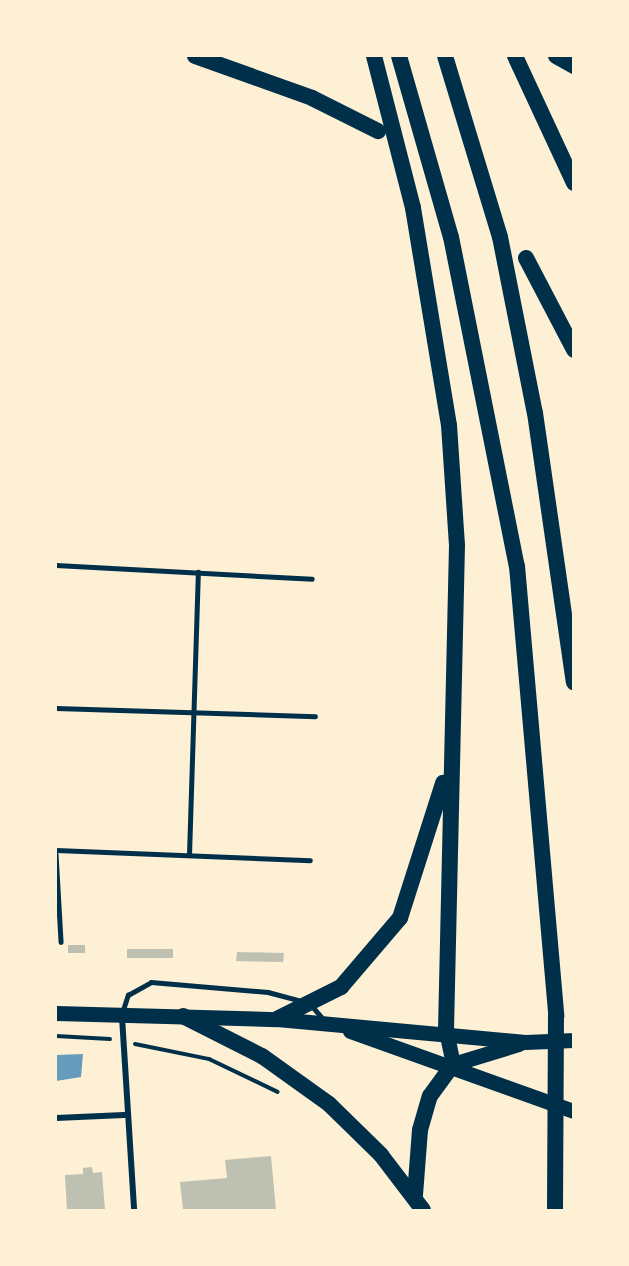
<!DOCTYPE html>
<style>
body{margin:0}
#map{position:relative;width:629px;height:1266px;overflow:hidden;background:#fdf0d5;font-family:"Noto Serif",serif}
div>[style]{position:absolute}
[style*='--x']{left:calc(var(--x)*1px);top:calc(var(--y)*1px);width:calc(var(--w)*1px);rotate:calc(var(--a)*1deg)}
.water>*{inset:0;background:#669bbc}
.building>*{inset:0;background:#bec0b2}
.path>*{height:4px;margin:-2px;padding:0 2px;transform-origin:2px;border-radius:2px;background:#003049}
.service>*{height:4.5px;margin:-2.25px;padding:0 2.25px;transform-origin:2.25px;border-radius:2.25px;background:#003049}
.minor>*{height:6px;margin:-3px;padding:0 3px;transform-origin:3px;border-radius:3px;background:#003049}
.primary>*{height:15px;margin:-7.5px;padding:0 7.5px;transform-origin:7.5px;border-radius:7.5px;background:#003049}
.motorway>*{height:16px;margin:-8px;padding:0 8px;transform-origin:8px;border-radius:8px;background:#003049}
span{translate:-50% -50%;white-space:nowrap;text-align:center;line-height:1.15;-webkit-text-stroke:5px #fdf0d5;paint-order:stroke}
.frame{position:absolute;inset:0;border:57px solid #fdf0d5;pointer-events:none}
</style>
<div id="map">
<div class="water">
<i style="clip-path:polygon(83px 1054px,81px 1077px,56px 1081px,56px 1055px)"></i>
</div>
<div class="building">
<i style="clip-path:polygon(68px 945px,85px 945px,85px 953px,68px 953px)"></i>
<i style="clip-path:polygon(127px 949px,173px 949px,173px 958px,127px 958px)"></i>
<i style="clip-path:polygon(237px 952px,284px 953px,283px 962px,236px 961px)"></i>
<i style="clip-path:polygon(271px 1156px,276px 1210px,183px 1210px,180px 1182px,227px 1178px,225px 1160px)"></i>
<i style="clip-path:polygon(92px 1167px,93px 1173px,102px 1172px,105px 1210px,67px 1210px,65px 1175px,83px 1174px,83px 1168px)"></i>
</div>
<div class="path">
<i style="--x:56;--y:1036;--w:54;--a:3.2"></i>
<i style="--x:135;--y:1044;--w:76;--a:11.5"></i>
<i style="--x:209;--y:1059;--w:76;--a:25.6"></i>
</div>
<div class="service">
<i style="--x:56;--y:565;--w:256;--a:3.1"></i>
<i style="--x:56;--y:708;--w:259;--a:1.8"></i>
<i style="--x:56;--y:850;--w:254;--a:2.3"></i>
<i style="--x:56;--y:854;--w:88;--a:86.7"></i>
<i style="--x:189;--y:855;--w:283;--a:-88.2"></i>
<i style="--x:312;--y:1006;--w:18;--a:49"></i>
<i style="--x:122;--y:1013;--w:19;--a:-72"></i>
<i style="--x:128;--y:995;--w:26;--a:-29"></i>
<i style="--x:151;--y:982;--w:117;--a:4.9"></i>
<i style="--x:268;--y:992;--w:34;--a:15"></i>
</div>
<div class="minor">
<i style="--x:122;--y:1017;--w:193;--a:86.4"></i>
<i style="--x:56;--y:1118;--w:68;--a:-2.5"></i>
</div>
<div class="primary">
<i style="--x:56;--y:1013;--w:221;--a:1.6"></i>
<i style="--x:277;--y:1019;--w:249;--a:5.3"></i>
<i style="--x:525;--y:1042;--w:49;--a:-2.3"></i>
<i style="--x:350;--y:1031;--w:238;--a:19.7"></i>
<i style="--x:446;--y:1031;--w:34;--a:78"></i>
<i style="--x:453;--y:1064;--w:69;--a:-16.9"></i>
</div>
<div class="motorway">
<i style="--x:195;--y:56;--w:124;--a:19.7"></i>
<i style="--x:312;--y:98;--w:74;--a:26.6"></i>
<i style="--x:374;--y:56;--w:157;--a:75.6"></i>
<i style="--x:413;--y:208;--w:220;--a:80.6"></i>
<i style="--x:449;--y:425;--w:120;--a:86.2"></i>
<i style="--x:457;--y:545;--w:486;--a:91.3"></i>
<i style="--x:399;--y:56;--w:188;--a:74"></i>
<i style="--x:451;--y:237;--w:336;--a:78.7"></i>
<i style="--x:517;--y:566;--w:452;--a:85"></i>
<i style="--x:556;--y:1016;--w:194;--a:90.3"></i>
<i style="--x:445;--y:56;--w:189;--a:73.1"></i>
<i style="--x:500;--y:237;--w:179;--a:78.8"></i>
<i style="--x:535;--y:413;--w:272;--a:81.8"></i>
<i style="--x:515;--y:56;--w:140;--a:65.1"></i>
<i style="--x:556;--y:56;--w:21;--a:29"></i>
<i style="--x:526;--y:258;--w:104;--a:62.4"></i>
<i style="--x:183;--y:1016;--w:89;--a:26.9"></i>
<i style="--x:262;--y:1056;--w:82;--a:35.6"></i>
<i style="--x:329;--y:1104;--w:73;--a:44.4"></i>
<i style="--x:381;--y:1155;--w:69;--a:52.6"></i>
<i style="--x:277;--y:1019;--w:72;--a:-26.6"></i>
<i style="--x:341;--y:987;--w:91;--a:-49.5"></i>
<i style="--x:400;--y:918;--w:142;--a:-72.3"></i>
<i style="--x:415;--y:1195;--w:65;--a:-85.6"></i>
<i style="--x:420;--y:1130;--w:35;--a:-74"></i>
<i style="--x:430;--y:1096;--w:39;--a:-54"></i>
</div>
<div class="frame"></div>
</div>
